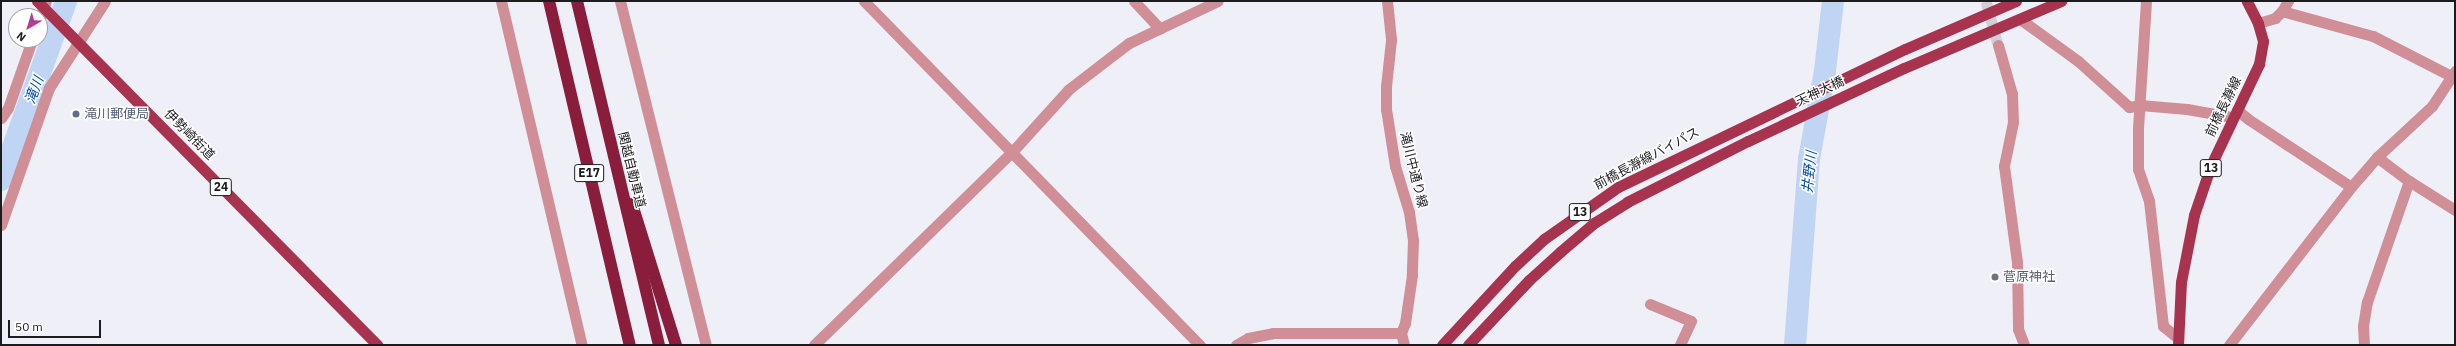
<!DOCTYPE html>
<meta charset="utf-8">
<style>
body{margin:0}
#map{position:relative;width:2456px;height:346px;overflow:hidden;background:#efeff7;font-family:"IBM Plex Sans","Noto Sans JP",sans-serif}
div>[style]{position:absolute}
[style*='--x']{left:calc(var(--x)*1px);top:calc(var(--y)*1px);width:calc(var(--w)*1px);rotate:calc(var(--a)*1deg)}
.river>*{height:22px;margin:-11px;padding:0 11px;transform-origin:11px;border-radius:11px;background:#bfd5f3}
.minor-tunnel>*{height:11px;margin-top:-5.5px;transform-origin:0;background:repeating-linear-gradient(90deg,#cfcfd7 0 11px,transparent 0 16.5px)}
.minor>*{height:11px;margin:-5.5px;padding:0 5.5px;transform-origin:5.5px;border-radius:5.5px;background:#d08e97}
.tertiary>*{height:11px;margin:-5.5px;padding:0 5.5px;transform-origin:5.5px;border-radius:5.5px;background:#d08e97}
.primary>*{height:11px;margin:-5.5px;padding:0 5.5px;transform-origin:5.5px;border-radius:5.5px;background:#a8334f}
.motorway>*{height:12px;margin:-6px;padding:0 6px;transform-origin:6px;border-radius:6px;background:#8a1d3b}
.dots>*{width:11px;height:11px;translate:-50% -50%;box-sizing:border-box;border:2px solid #fff;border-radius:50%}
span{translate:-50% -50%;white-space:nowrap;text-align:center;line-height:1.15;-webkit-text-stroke:3px #fff;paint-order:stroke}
.shield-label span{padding:1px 3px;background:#fff;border:1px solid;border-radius:3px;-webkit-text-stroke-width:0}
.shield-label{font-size:12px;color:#1c1c1f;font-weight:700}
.street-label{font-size:13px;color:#1c1c1f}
.service-label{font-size:13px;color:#4e5e75}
.left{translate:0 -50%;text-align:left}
.worship-label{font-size:13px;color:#5b616d}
.water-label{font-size:14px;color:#014a9e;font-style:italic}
.frame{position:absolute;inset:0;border:2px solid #1c1c1f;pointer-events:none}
.north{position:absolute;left:8px;top:8px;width:40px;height:40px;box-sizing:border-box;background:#fff;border:1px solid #a4a4a5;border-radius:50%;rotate:218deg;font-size:11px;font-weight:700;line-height:16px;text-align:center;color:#1c1c1f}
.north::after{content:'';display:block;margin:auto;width:14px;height:18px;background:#b43d94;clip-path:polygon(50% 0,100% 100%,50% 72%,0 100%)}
.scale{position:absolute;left:8px;top:320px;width:93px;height:18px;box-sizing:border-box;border:2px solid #1c1c1f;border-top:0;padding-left:5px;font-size:12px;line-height:14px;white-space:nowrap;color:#1c1c1f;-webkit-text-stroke:3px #fff;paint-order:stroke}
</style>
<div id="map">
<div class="river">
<i style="--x:1;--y:180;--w:190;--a:-70"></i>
<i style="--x:1795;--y:345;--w:187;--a:-85.7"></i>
<i style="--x:1809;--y:159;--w:89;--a:-79.7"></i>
<i style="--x:1825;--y:71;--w:70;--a:-83.5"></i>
</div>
<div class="minor-tunnel">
<i style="--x:1986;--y:1;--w:46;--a:74.7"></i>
</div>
<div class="minor">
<i style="--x:501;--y:1;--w:353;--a:76.8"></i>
<i style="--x:620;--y:1;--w:355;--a:76"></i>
<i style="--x:864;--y:1;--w:481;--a:45.7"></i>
<i style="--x:1134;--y:1;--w:38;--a:47"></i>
<i style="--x:2146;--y:1;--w:128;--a:93.6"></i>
<i style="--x:2138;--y:129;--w:40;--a:90"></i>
<i style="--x:2138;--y:169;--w:34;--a:71"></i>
<i style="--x:2149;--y:201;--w:126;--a:83.6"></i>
<i style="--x:2163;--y:326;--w:19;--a:39"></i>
<i style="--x:2282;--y:11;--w:94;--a:15.4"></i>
<i style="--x:2373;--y:36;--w:88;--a:27.1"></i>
<i style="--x:40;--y:18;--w:18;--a:-71"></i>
<i style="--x:2020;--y:19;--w:72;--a:35.9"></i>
<i style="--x:2078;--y:61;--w:69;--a:42"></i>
<i style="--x:2129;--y:107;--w:11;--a:-10"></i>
<i style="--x:2140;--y:105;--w:47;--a:4.9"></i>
<i style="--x:2187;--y:109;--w:46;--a:10.1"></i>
<i style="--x:2258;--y:23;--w:18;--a:-16"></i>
<i style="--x:2275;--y:18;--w:10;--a:-45"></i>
<i style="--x:2282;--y:11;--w:12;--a:-59"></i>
<i style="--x:1998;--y:45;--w:51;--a:74.1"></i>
<i style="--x:2012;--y:94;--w:28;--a:88"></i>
<i style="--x:2013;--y:122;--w:45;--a:101.6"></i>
<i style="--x:2004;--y:166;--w:97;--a:82.3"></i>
<i style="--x:2017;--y:262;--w:67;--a:89.1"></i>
<i style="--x:2018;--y:329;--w:17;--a:69"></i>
<i style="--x:2237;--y:110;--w:14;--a:39"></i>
<i style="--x:2248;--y:119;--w:123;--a:33.4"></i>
<i style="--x:1;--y:118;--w:12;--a:-55"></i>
<i style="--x:8;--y:108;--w:72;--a:-70.6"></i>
<i style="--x:2377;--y:157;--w:40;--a:37"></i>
<i style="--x:2409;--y:181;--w:54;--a:32.2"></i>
<i style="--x:1650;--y:304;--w:44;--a:22.5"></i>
<i style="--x:1691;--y:321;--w:26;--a:115"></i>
<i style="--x:814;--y:345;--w:275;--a:-44.3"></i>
<i style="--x:1011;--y:153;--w:86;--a:-47.8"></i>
<i style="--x:1069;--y:89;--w:76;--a:-37.5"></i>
<i style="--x:1129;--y:43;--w:98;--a:-25.3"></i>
<i style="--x:1236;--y:345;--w:14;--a:-30"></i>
<i style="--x:1248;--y:338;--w:25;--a:-11"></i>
<i style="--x:1273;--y:333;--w:128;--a:0"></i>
<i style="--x:2229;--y:345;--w:200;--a:-52.3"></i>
<i style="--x:2351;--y:187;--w:40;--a:-49"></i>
<i style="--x:2377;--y:157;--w:75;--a:-42.8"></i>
<i style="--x:2432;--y:106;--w:42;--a:-56.7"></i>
<i style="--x:2364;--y:345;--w:19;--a:-93"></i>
<i style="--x:2363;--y:326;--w:24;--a:-81"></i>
<i style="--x:2367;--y:302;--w:128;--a:-70.9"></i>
</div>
<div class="tertiary">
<i style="--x:1387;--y:1;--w:39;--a:84"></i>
<i style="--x:1391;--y:40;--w:46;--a:96.2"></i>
<i style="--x:1386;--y:86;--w:23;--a:90"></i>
<i style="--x:1386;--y:109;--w:58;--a:81"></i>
<i style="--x:1395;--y:166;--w:48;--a:73.1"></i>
<i style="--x:1409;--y:212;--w:28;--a:82"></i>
<i style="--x:1413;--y:240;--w:35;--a:92"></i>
<i style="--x:1412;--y:275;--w:49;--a:98.3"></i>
<i style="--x:1405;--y:323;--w:11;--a:112"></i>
<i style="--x:1401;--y:333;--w:12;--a:76"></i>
<i style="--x:1;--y:225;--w:145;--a:-70.7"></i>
<i style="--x:49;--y:88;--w:103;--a:-57.2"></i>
</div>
<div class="primary">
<i style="--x:37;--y:1;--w:484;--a:45.3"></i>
<i style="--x:1442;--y:345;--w:108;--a:-47.3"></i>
<i style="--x:1515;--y:266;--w:40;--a:-43"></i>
<i style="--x:1544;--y:239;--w:90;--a:-35.1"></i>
<i style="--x:1618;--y:187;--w:318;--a:-25.7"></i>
<i style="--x:1905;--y:49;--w:121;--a:-23.4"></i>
<i style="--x:1468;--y:345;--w:89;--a:-46.8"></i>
<i style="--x:1529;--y:280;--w:42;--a:-42.1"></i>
<i style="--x:1560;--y:252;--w:45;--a:-40.5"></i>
<i style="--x:1594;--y:223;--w:39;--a:-32"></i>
<i style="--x:1627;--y:202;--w:136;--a:-26.8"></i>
<i style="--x:1748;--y:141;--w:172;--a:-25.1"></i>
<i style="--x:1904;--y:68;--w:171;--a:-23.1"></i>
<i style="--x:2178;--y:345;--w:63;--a:-87.3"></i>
<i style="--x:2181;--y:282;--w:68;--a:-79"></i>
<i style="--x:2194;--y:215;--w:53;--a:-71.2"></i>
<i style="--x:2211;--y:165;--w:112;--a:-64.6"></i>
<i style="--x:2259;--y:64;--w:23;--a:-80"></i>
<i style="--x:2263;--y:41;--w:19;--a:-106"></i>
<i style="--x:2258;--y:23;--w:25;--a:-117"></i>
</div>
<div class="motorway">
<i style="--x:549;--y:1;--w:353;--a:76.8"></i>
<i style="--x:577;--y:1;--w:354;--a:76.6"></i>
<i style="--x:632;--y:204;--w:148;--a:72.7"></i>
</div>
<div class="dots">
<i style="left:76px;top:114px;background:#5c6f8a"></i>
<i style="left:1995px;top:277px;background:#6b7280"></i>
</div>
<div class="shield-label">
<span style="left:2211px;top:168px">13</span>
<span style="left:589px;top:173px">E17</span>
<span style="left:221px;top:187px">24</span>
<span style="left:1580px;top:212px">13</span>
</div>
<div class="street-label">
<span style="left:1820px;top:92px;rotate:-25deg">天神大橋</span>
<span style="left:2224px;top:107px;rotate:-64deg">前橋長瀞線</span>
<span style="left:189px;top:135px;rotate:45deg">伊勢崎街道</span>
<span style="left:1647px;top:159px;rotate:-28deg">前橋長瀞線バイパス</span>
<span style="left:631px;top:170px;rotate:76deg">関越自動車道</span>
<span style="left:1413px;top:170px;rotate:76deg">滝川中通り線</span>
</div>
<div class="service-label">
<span class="left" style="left:84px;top:114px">滝川郵便局</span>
</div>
<div class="worship-label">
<span class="left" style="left:2003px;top:277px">菅原神社</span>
</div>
<div class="water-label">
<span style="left:34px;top:90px;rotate:-70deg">滝川</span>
<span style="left:1809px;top:172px;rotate:-84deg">井野川</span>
</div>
<div class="frame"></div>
<div class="north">N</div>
<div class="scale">50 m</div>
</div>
